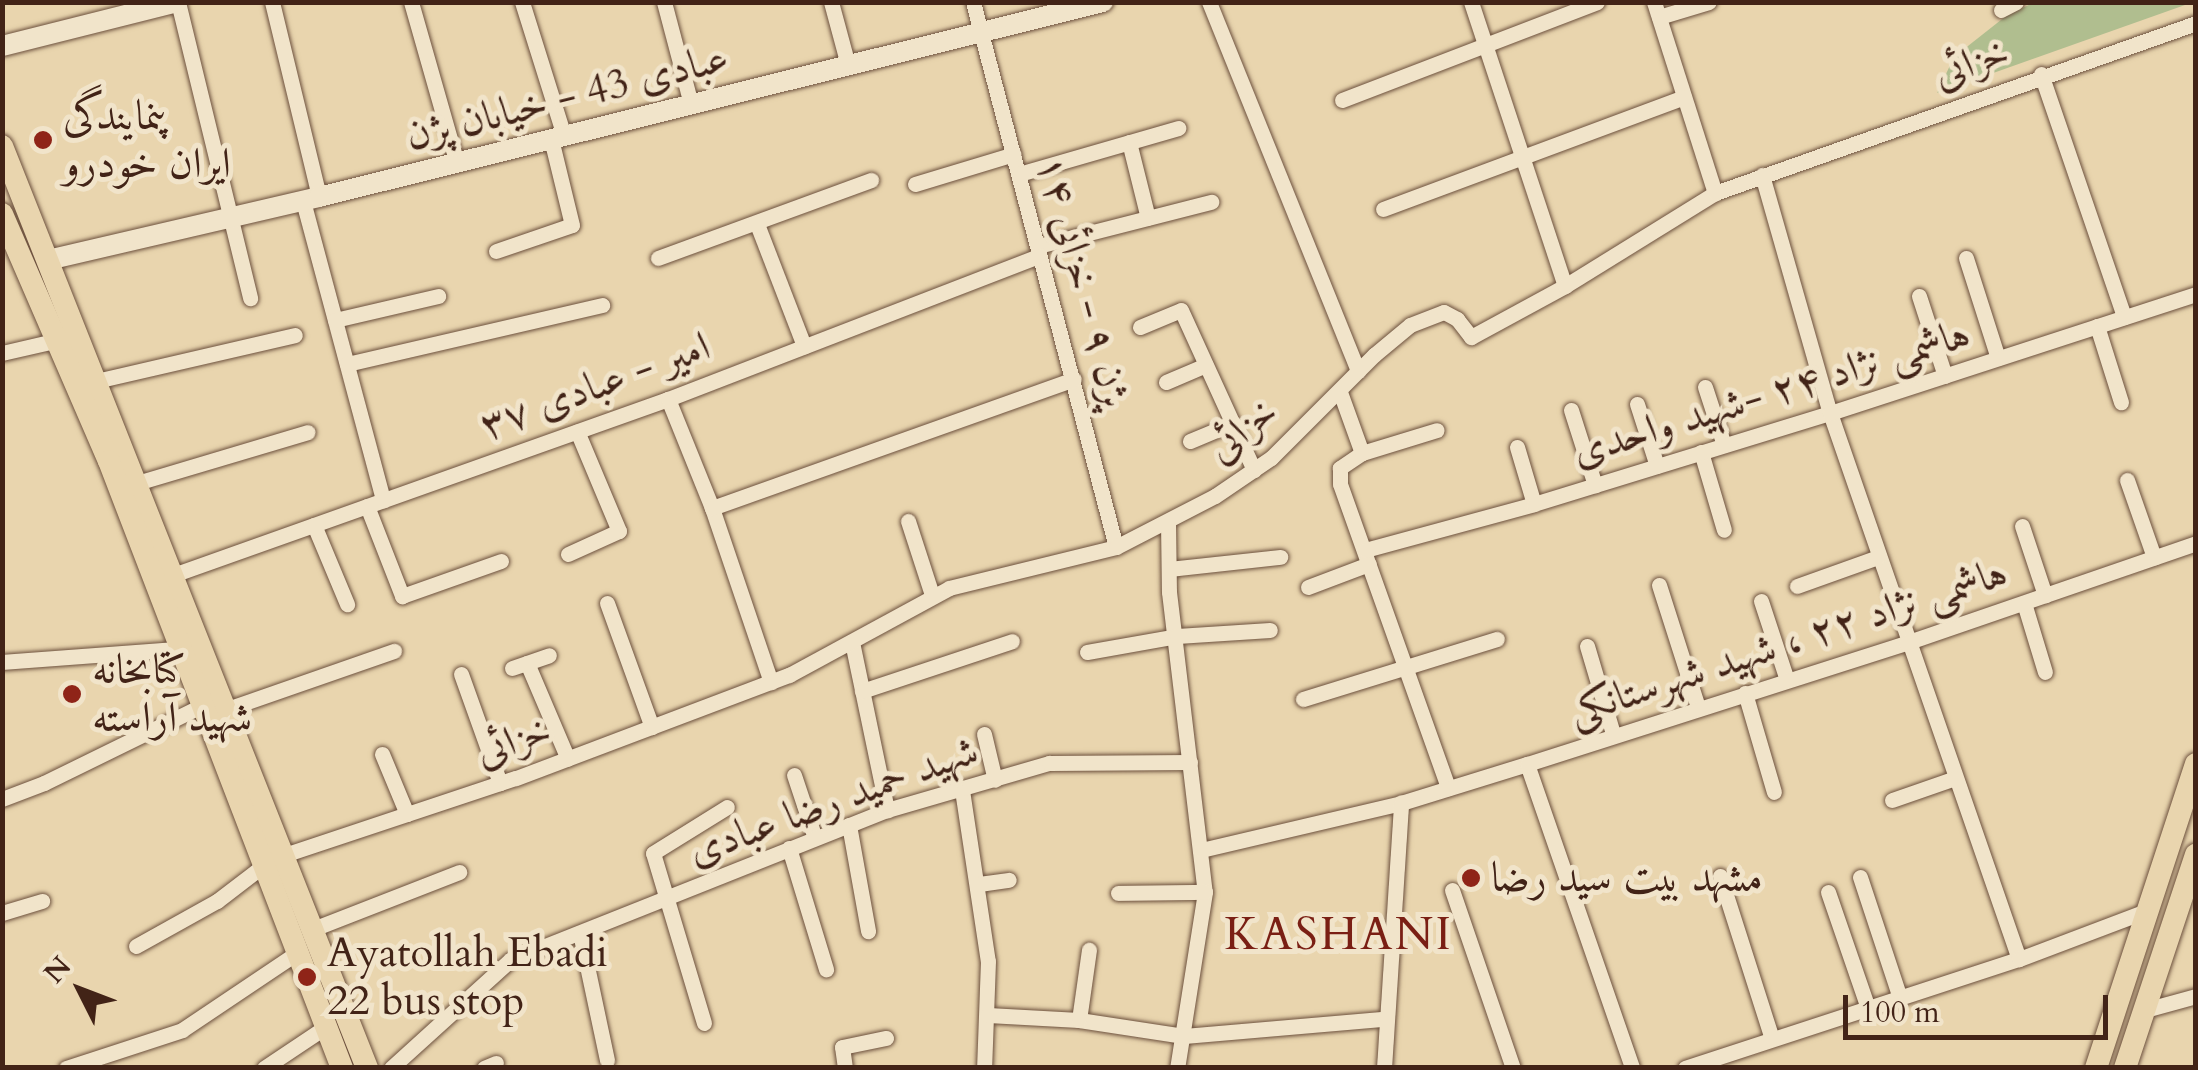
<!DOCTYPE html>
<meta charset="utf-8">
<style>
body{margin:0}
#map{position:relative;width:2198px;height:1070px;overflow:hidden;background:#e9d5ae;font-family:Cardo,Amiri,serif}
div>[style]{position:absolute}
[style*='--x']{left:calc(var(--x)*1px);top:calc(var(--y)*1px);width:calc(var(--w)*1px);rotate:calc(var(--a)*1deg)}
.green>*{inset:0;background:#b0be8f}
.roads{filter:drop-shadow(0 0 2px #6c503d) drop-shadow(0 0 2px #6c503d)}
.street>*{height:15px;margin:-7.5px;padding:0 7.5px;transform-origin:7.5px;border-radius:7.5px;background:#f1e4ca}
.secondary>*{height:20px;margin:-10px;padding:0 10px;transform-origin:10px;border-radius:10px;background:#f1e4ca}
.primary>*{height:22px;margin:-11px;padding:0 11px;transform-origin:11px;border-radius:11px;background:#e9d5ae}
.dots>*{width:28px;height:28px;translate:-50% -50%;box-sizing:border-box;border:5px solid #f1e4ca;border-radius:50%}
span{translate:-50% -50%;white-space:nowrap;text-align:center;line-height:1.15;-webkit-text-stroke:10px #f1e4ca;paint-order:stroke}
.street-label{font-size:42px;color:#422317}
.poi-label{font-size:42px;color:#422317}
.left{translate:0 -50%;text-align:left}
.neighbourhood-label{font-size:45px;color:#7a1f14;letter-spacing:2.5px}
.frame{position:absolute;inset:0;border:5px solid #422317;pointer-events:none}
.north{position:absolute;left:30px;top:940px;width:100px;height:100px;-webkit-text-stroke:8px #f1e4ca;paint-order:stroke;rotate:312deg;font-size:28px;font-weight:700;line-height:40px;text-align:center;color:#422317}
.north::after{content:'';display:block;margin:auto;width:35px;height:45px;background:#422317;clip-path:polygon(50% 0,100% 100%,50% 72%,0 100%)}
.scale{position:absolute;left:1843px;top:995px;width:265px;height:45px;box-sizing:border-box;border:5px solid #422317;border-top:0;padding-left:12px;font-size:30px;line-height:35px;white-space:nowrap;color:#422317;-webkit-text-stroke:8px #f1e4ca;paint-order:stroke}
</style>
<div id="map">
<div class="green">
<i style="clip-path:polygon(2183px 2px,2185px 5px,1937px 93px,1954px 57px,2006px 16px,2033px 3px)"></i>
</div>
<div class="roads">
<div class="street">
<i style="--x:178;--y:2;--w:305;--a:76.3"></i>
<i style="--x:272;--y:2;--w:201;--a:76.4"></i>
<i style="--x:411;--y:2;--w:167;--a:74.1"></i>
<i style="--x:522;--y:2;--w:140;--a:72.6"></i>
<i style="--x:664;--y:2;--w:106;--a:75.2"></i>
<i style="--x:831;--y:2;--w:65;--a:74.9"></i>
<i style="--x:973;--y:2;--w:563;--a:75.3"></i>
<i style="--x:1209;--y:2;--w:398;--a:68"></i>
<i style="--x:1471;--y:2;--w:299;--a:71.7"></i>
<i style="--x:1654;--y:2;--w:201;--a:72.3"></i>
<i style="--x:2001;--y:10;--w:17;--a:-28"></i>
<i style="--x:1659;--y:17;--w:52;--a:-16.7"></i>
<i style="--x:2041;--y:74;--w:257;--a:71.1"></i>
<i style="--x:1342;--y:100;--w:273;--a:-21"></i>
<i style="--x:1129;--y:142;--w:78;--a:76"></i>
<i style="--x:1019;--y:174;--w:166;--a:-16.1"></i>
<i style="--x:1762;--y:175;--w:248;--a:74.1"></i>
<i style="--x:1830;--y:413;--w:578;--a:70.91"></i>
<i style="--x:915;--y:184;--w:103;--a:-16.9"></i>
<i style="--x:303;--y:201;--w:310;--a:75"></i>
<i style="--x:1383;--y:209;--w:321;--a:-20.4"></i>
<i style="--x:757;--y:224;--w:131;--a:68.9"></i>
<i style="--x:1038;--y:246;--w:179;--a:-14.3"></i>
<i style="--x:496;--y:251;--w:80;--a:-18.9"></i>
<i style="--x:572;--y:225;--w:89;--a:-103.7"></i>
<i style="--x:658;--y:258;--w:227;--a:-20.1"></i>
<i style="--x:1966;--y:258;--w:105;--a:72.3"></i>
<i style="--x:1919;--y:296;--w:84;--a:72"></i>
<i style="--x:335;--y:320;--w:106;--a:-13.1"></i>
<i style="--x:2097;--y:326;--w:80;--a:72.5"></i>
<i style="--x:1140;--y:327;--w:44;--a:-22.5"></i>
<i style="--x:1181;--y:310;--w:176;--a:65.5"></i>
<i style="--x:2;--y:353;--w:53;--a:-13"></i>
<i style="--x:347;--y:364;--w:262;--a:-13"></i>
<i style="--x:96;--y:381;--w:204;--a:-13"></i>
<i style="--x:1166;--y:382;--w:43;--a:-23"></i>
<i style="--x:1705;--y:387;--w:61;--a:71.9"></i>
<i style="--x:1340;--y:392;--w:65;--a:70.2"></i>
<i style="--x:1362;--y:453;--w:27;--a:146"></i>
<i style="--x:1340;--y:468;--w:16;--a:90"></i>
<i style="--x:1340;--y:484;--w:323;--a:70.4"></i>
<i style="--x:668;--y:399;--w:118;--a:68"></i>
<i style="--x:712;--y:508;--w:184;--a:71.3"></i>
<i style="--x:1637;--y:404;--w:65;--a:72.1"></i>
<i style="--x:1571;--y:410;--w:79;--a:72.3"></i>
<i style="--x:1190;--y:441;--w:47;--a:-22.7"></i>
<i style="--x:1517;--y:447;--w:59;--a:73.4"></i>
<i style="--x:1701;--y:452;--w:81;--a:73.6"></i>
<i style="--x:1362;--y:453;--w:78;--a:-17"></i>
<i style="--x:2127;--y:480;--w:82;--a:70.7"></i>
<i style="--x:137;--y:483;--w:178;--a:-16.6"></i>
<i style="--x:367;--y:506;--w:97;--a:68.7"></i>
<i style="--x:402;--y:596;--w:105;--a:-19.5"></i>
<i style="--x:712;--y:508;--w:384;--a:-19.6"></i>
<i style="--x:908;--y:521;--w:78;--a:72"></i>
<i style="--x:1168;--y:522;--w:70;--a:89.2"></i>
<i style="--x:1169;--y:592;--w:302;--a:83.2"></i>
<i style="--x:1205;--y:892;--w:178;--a:99"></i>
<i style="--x:314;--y:525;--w:86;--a:67.3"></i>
<i style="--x:2022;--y:526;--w:73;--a:71.6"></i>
<i style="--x:1365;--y:550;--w:175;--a:-15.2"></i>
<i style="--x:1534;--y:504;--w:310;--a:-17.1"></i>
<i style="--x:1830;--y:413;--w:385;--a:-18"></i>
<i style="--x:568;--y:554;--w:56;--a:-24.3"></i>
<i style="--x:619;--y:531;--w:108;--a:-112.8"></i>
<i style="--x:1169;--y:569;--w:112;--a:-6.2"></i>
<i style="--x:173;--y:575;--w:525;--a:-19.57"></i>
<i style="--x:668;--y:399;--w:398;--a:-21.1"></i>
<i style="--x:1659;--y:585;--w:128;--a:72.3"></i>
<i style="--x:1797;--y:586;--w:86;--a:-19.7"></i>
<i style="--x:1308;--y:587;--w:65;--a:-20.7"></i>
<i style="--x:1761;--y:601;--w:83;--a:71.8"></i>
<i style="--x:607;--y:603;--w:132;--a:70.1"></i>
<i style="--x:2024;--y:603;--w:72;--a:73.1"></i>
<i style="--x:852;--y:642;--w:172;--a:78.2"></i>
<i style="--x:1587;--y:646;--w:92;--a:73.5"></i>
<i style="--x:1087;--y:652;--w:91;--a:-10.1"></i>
<i style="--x:1177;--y:636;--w:93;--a:-3.7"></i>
<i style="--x:2;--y:662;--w:187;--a:-4.3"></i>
<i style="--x:527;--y:663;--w:104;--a:66.9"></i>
<i style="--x:512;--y:668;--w:39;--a:-19"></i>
<i style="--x:461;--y:674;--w:116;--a:70.3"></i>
<i style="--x:862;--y:691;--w:158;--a:-18.4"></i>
<i style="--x:1745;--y:693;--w:103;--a:73.7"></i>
<i style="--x:1303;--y:699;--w:203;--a:-17.2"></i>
<i style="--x:227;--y:709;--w:177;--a:-19.2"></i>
<i style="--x:984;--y:734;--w:47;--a:76.6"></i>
<i style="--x:382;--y:754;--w:65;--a:67.4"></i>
<i style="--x:1527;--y:764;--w:322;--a:70.9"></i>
<i style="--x:794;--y:775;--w:66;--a:71.6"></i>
<i style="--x:962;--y:790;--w:173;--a:81.4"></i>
<i style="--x:988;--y:961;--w:107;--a:92.1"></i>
<i style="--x:2;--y:799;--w:45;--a:-20.9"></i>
<i style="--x:44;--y:783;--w:175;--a:-26.1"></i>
<i style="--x:1892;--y:800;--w:67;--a:-19.2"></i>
<i style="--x:849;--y:825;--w:108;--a:79.8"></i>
<i style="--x:789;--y:848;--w:127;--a:73"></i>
<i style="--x:1201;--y:850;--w:205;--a:-13.2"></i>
<i style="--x:1401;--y:803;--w:132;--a:-17.2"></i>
<i style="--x:1527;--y:764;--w:398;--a:-17.7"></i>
<i style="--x:1906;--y:643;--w:307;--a:-19"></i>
<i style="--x:284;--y:855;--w:244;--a:-18.4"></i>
<i style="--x:516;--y:778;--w:292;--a:-20.7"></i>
<i style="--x:789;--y:675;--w:182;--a:-28.5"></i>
<i style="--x:949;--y:588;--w:172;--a:-13.8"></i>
<i style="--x:1116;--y:547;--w:111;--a:-27.3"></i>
<i style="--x:1215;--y:496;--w:68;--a:-34.2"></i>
<i style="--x:1271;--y:458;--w:146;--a:-45"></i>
<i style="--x:1374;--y:355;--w:47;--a:-39.8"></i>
<i style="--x:1410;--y:325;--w:36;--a:-21"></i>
<i style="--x:1444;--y:312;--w:15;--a:28"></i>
<i style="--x:1457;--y:319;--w:23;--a:52"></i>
<i style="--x:1471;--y:337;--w:107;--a:-28.5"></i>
<i style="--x:1565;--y:286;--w:176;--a:-31.8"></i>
<i style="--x:1715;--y:193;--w:510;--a:-19.46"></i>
<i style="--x:1720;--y:876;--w:171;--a:72.3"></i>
<i style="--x:1860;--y:877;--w:127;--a:71.7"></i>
<i style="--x:979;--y:884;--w:30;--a:-8"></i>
<i style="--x:1452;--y:890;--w:188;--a:71.1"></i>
<i style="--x:1828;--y:892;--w:123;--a:71"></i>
<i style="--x:1118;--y:893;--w:87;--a:-0.7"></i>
<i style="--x:2;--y:913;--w:42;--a:-16.7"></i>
<i style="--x:313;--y:929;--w:157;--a:-21.3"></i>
<i style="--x:580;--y:933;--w:130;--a:78"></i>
<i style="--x:136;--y:946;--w:93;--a:-29.1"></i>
<i style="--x:217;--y:901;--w:59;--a:-37.5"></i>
<i style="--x:2145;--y:1010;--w:53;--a:-15.4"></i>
<i style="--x:988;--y:1015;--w:91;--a:3.1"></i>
<i style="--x:1079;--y:1020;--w:106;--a:8.7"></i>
<i style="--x:1184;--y:1036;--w:201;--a:-4.9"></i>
<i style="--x:1079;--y:1020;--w:71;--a:-81.9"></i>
<i style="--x:704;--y:1023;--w:177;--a:-106.7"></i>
<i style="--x:653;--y:853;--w:87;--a:-31.9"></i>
<i style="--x:66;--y:1068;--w:122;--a:-18.1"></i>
<i style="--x:182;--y:1030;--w:140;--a:-33.9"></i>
<i style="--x:264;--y:1068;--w:76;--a:-33.7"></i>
<i style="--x:391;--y:1068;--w:161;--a:-42.2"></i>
<i style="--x:510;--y:960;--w:406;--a:-21.7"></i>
<i style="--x:887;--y:810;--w:169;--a:-16.2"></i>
<i style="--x:1049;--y:763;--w:141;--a:-0.4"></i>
<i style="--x:484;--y:1068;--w:13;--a:-23"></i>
<i style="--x:845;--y:1068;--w:21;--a:-98"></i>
<i style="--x:842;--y:1047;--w:45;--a:-11.6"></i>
<i style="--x:1384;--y:1068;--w:266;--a:-86.3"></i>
<i style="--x:1685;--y:1068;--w:351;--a:-18.1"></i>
<i style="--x:2019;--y:959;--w:136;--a:-20.7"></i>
</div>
<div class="secondary">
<i style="--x:2;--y:46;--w:180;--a:-14.1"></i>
<i style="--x:48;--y:260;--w:278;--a:-13.1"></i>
<i style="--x:319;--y:197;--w:808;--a:-13.97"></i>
</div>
<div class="primary">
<i style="--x:2;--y:146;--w:992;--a:68.4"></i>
<i style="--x:2;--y:214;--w:269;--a:66.6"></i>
<i style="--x:109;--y:461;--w:650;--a:69"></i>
<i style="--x:2096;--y:1068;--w:320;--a:-71.8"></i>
<i style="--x:2125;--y:1068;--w:225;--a:-71.6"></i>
</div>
</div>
<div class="dots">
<i style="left:43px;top:140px;background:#8f2418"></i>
<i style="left:72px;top:694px;background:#8f2418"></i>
<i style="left:1471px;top:878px;background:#8f2418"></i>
<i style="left:307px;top:977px;background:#8f2418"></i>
</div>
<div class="street-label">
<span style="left:1971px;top:63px;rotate:-20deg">خزائی</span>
<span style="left:567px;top:97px;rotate:-14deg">عبادی 43 - خیابان پژن</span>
<span style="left:1083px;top:281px;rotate:75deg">پژن ۹ - خزائی ۱۴</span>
<span style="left:595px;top:386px;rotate:-20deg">امیر - عبادی ۳۷</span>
<span style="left:1771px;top:393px;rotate:-17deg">هاشمی نژاد ۲۴ -شهید واحدی</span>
<span style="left:1242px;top:430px;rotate:-39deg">خزائی</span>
<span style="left:1788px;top:642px;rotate:-18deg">هاشمی نژاد ۲۲ ، شهید شهرستانکی</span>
<span style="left:513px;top:741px;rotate:-20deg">خزائی</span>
<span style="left:833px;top:801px;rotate:-20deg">شهید حمید رضا عبادی</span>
</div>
<div class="poi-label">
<span class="left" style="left:63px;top:140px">پنمایندگی<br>ایران خودرو</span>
<span class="left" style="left:92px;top:694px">کتابخانه<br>شهید آراسته</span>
<span class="left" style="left:1491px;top:878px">مشهد بيت سيد رضا</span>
<span class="left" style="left:327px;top:977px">Ayatollah Ebadi<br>22 bus stop</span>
</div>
<div class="neighbourhood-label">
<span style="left:1339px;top:935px">KASHANI</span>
</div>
<div class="frame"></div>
<div class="north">N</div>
<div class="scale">100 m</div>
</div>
